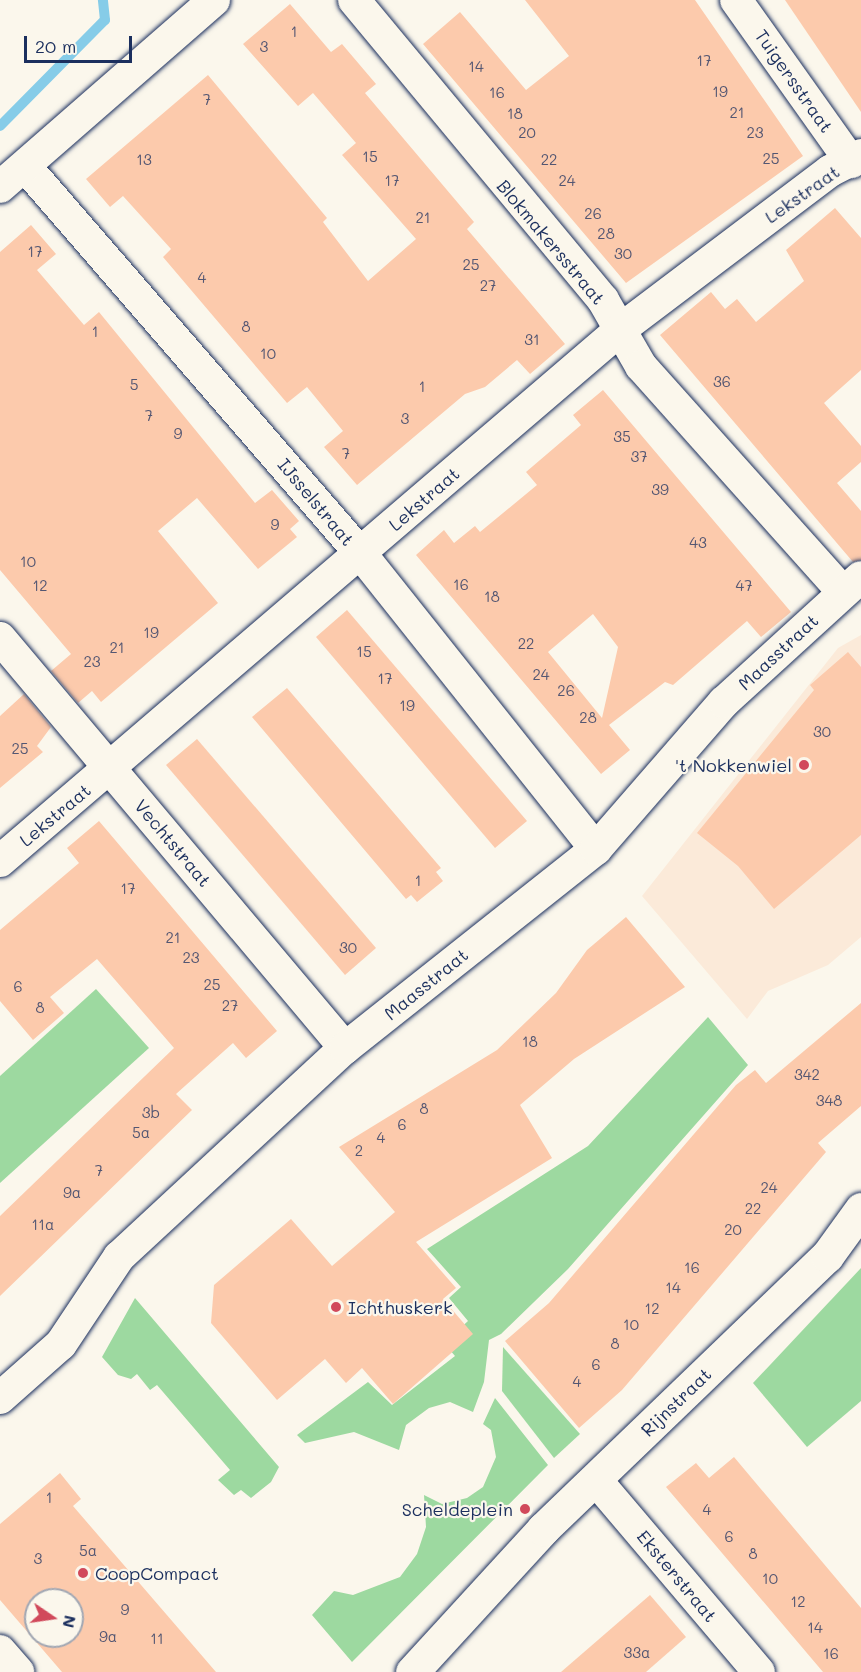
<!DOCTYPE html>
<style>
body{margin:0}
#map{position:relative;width:861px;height:1672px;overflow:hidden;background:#fbf7ec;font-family:Mali,sans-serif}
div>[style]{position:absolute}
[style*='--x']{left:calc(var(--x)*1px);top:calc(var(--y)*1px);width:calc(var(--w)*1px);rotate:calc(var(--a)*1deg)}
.built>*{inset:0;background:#fbead9}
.green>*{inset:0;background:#9dd9a0}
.stream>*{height:10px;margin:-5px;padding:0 5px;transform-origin:5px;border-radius:5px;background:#86cce8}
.building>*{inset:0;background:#fccaac}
.roads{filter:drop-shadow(0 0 2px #1b2f5e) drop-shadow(0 0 2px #1b2f5e)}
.street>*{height:32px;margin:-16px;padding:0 16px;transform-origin:16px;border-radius:16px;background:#fbf7ec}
.secondary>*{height:33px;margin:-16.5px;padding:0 16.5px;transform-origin:16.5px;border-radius:16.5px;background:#fbf7ec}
.dots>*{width:16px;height:16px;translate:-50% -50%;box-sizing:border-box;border:3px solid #fbf7ec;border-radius:50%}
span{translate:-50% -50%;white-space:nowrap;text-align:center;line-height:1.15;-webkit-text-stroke:4.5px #fbf7ec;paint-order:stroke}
.number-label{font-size:15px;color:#535672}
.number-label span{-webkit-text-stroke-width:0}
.street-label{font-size:18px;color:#1b2f5e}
.poi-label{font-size:18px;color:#1b2f5e}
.right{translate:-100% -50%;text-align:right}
.left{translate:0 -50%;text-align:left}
.north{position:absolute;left:24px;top:1588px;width:60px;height:60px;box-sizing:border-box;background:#fbf7ec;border:2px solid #a1a7b3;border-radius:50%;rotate:103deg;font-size:16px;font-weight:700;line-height:24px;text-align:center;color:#1b2f5e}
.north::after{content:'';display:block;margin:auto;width:21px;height:27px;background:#d1495b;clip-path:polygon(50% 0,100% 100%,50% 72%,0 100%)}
.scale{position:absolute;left:24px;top:36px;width:108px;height:27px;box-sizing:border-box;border:3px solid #1b2f5e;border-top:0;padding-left:8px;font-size:18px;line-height:21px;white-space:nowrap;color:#1b2f5e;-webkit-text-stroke:4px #fbf7ec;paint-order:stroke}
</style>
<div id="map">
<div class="built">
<i style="clip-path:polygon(861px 635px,861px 937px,828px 965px,768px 991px,747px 1019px,642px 896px,838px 648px)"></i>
</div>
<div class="green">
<i style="clip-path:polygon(96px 989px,149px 1048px,0 1183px,0 1076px)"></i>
<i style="clip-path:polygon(708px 1017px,748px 1065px,568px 1269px,501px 1334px,489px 1340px,484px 1382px,473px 1412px,450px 1402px,429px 1408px,406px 1425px,399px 1450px,354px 1432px,305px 1443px,297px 1435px,368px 1382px,392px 1405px,455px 1356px,444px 1343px,468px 1321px,449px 1298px,461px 1287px,427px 1249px,588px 1146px)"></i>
<i style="clip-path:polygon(861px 1268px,861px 1401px,807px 1447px,753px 1383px)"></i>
<i style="clip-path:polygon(135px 1298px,279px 1467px,271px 1482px,251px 1498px,241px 1490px,234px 1495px,218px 1480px,230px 1470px,157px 1385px,150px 1390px,137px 1374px,131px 1379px,118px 1375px,102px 1357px)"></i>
<i style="clip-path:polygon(503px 1347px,580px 1434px,554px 1458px,502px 1391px)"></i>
<i style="clip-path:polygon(495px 1398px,548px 1465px,352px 1662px,312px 1615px,334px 1591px,353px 1595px,400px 1577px,417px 1554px,426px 1527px,424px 1495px,442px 1504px,467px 1498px,483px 1487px,496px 1457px,491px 1430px,483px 1424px)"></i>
</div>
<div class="stream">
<i style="--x:0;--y:126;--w:149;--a:-45.3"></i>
<i style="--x:105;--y:20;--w:20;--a:-96"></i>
</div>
<div class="building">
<i style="clip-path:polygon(525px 0,695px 0,803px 156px,626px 283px,423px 44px,460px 12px,526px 90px,569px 56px)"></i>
<i style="clip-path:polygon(785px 0,861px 0,861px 112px)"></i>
<i style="clip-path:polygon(290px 4px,331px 52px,342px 44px,376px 84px,365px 93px,474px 222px,467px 229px,565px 344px,530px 374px,517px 360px,485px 387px,465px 394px,357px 485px,324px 447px,343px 431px,307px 387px,287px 403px,163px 257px,171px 249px,123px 196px,110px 207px,86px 179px,208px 75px,327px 218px,323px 222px,368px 281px,416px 239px,342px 155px,356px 143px,313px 93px,298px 106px,243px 44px)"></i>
<i style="clip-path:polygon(835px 208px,861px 238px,861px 370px,824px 403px,861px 446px,861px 462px,837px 483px,861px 511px,861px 560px,853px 562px,660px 335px,711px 292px,725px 309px,737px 299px,756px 322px,804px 281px,786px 250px)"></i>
<i style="clip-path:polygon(31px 225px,56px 254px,37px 270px,84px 325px,99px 312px,255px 503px,272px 490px,299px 521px,290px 529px,297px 537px,258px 569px,197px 498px,158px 531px,218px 603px,101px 702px,92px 691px,78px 703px,51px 671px,71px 654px,0 570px,0 252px)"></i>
<i style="clip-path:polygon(evenodd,603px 390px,791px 612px,761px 637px,747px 621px,673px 685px,665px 682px,609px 725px,630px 750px,601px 774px,416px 555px,444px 530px,454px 543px,475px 526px,480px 532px,537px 485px,526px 472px,581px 425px,573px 415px,603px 390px,593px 614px,618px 647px,602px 718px,548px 652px,593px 614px)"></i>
<i style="clip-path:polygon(347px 610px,527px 821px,495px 848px,316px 637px)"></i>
<i style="clip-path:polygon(848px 652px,861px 667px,861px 835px,774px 909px,738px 866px,697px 833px,814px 690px,810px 685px)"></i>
<i style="clip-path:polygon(287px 688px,441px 868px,436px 872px,443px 881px,417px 902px,411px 895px,406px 899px,252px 717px)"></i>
<i style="clip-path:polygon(24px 694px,51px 727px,37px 746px,43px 752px,0 788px,0 716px)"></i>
<i style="clip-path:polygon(197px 739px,376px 948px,345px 975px,166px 765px)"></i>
<i style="clip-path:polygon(99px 821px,277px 1031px,246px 1058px,233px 1043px,176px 1094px,192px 1110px,0 1296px,0 1216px,174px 1048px,97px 959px,50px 997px,64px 1013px,33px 1040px,0 1001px,0 930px,79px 863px,67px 848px)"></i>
<i style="clip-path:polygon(626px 917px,685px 987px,574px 1059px,520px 1105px,552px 1158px,416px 1242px,456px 1288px,443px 1299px,473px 1334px,393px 1404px,362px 1368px,346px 1383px,325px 1359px,277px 1400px,211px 1323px,214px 1285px,291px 1219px,332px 1266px,395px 1212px,339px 1147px,497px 1050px,556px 993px,587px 950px)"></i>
<i style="clip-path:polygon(861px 1003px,861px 1106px,818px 1143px,826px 1152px,622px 1390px,579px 1428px,505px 1341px,549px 1303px,736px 1085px,755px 1070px,766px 1083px)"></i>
<i style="clip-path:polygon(734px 1457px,861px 1608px,861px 1672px,823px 1672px,666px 1487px,696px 1463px,709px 1478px)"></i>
<i style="clip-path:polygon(evenodd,60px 1473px,81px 1499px,73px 1506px,216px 1672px,62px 1672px,0 1600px,0 1524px,60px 1473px,36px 1600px,72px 1600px,72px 1636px,36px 1636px,36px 1600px)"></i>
<i style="clip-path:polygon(650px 1595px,686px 1637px,646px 1672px,561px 1672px)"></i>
</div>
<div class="roads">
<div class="street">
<i style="--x:354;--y:0;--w:390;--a:50.3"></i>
<i style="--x:603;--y:300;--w:76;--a:60.1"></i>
<i style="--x:641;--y:366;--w:303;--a:48.2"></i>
<i style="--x:736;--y:0;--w:199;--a:54.6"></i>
<i style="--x:25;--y:166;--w:513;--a:49.11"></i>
<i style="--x:361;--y:554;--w:377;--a:51.5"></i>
<i style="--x:0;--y:187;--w:284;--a:-41.1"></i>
<i style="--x:0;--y:638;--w:536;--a:49.92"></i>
<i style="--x:0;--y:861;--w:818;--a:-40.59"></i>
<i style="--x:621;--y:329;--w:262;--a:-37.1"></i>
<i style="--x:830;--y:171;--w:35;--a:-27"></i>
<i style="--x:0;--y:1398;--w:81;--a:-41.5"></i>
<i style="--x:61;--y:1344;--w:105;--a:-56.3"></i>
<i style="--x:119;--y:1257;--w:308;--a:-42.8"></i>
<i style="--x:345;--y:1048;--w:320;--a:-38.4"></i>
<i style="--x:596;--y:849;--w:195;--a:-49"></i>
<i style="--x:724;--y:702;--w:185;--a:-42.4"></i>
<i style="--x:596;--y:1480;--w:252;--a:49.7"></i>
<i style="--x:0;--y:1651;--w:28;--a:49"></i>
</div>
<div class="secondary">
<i style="--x:412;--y:1672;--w:194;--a:-47.5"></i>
<i style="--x:543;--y:1529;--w:394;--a:-43.9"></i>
<i style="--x:827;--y:1256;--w:58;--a:-54.1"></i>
</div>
</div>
<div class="dots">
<i style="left:804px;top:765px;background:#d1495b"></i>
<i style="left:336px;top:1307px;background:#d1495b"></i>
<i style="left:525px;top:1509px;background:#d1495b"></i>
<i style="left:83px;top:1573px;background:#d1495b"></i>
</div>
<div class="number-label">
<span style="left:294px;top:32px">1</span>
<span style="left:264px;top:47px">3</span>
<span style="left:704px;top:61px">17</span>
<span style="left:476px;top:67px">14</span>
<span style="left:720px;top:92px">19</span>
<span style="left:497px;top:93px">16</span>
<span style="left:207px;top:100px">7</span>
<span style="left:737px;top:113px">21</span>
<span style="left:515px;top:114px">18</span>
<span style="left:527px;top:133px">20</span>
<span style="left:755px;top:133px">23</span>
<span style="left:370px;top:157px">15</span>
<span style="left:771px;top:159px">25</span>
<span style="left:144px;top:160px">13</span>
<span style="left:549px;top:160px">22</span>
<span style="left:392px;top:181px">17</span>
<span style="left:567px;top:181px">24</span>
<span style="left:593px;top:214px">26</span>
<span style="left:423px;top:218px">21</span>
<span style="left:606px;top:234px">28</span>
<span style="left:35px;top:252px">17</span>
<span style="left:623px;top:254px">30</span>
<span style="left:471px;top:265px">25</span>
<span style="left:202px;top:278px">4</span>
<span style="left:488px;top:286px">27</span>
<span style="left:246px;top:327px">8</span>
<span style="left:95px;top:332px">1</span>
<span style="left:532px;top:340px">31</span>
<span style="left:268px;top:354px">10</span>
<span style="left:722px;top:382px">36</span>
<span style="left:134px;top:385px">5</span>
<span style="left:422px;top:387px">1</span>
<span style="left:149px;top:416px">7</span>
<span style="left:405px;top:419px">3</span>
<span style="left:178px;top:434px">9</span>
<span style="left:622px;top:437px">35</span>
<span style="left:346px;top:454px">7</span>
<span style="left:639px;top:457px">37</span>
<span style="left:660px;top:490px">39</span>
<span style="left:275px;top:525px">9</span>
<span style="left:698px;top:543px">43</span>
<span style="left:28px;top:562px">10</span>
<span style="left:461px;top:585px">16</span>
<span style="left:40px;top:586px">12</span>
<span style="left:744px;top:586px">47</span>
<span style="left:492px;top:597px">18</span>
<span style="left:151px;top:633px">19</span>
<span style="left:526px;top:644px">22</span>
<span style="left:117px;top:648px">21</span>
<span style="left:364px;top:652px">15</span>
<span style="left:92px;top:662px">23</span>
<span style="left:541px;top:675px">24</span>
<span style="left:385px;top:679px">17</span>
<span style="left:566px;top:691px">26</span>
<span style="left:407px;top:706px">19</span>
<span style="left:588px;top:718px">28</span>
<span style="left:822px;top:732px">30</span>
<span style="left:20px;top:749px">25</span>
<span style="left:418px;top:881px">1</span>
<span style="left:128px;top:889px">17</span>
<span style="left:173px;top:938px">21</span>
<span style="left:348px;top:948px">30</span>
<span style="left:191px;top:958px">23</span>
<span style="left:212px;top:985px">25</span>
<span style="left:18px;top:987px">6</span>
<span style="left:230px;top:1006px">27</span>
<span style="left:40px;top:1008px">8</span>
<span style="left:530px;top:1042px">18</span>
<span style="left:807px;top:1075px">342</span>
<span style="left:829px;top:1101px">348</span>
<span style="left:424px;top:1109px">8</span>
<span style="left:151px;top:1113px">3b</span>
<span style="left:402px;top:1125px">6</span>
<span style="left:141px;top:1133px">5a</span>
<span style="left:381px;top:1138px">4</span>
<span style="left:359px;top:1151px">2</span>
<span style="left:99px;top:1171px">7</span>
<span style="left:769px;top:1188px">24</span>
<span style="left:72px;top:1193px">9a</span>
<span style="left:753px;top:1209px">22</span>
<span style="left:43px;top:1225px">11a</span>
<span style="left:733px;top:1230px">20</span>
<span style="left:692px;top:1268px">16</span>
<span style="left:673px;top:1288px">14</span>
<span style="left:652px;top:1309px">12</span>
<span style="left:631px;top:1325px">10</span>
<span style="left:615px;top:1344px">8</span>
<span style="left:596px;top:1365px">6</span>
<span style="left:577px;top:1382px">4</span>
<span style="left:49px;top:1498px">1</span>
<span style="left:707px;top:1510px">4</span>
<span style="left:729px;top:1537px">6</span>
<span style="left:88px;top:1551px">5a</span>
<span style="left:753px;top:1554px">8</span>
<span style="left:38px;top:1559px">3</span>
<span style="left:770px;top:1579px">10</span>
<span style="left:798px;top:1602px">12</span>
<span style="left:125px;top:1610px">9</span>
<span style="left:815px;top:1628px">14</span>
<span style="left:108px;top:1637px">9a</span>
<span style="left:157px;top:1639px">11</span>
<span style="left:637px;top:1653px">33a</span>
<span style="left:831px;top:1654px">16</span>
</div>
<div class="street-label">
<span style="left:794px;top:81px;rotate:55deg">Tuigersstraat</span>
<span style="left:802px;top:194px;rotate:-35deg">Lekstraat</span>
<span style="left:551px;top:242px;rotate:50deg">Blokmakersstraat</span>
<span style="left:424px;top:499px;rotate:-41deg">Lekstraat</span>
<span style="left:316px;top:502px;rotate:50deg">IJsselstraat</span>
<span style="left:778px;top:652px;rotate:-43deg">Maasstraat</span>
<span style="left:55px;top:815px;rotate:-40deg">Lekstraat</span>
<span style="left:173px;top:843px;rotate:50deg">Vechtstraat</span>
<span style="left:426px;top:984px;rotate:-39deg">Maasstraat</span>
<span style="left:676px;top:1402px;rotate:-44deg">Rijnstraat</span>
<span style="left:677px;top:1576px;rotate:50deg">Eksterstraat</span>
</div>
<div class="poi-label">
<span class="right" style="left:792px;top:765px">'t Nokkenwiel</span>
<span class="left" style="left:348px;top:1307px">Ichthuskerk</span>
<span class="right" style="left:513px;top:1509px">Scheldeplein</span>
<span class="left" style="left:95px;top:1573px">CoopCompact</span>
</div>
<div class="north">N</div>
<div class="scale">20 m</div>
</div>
